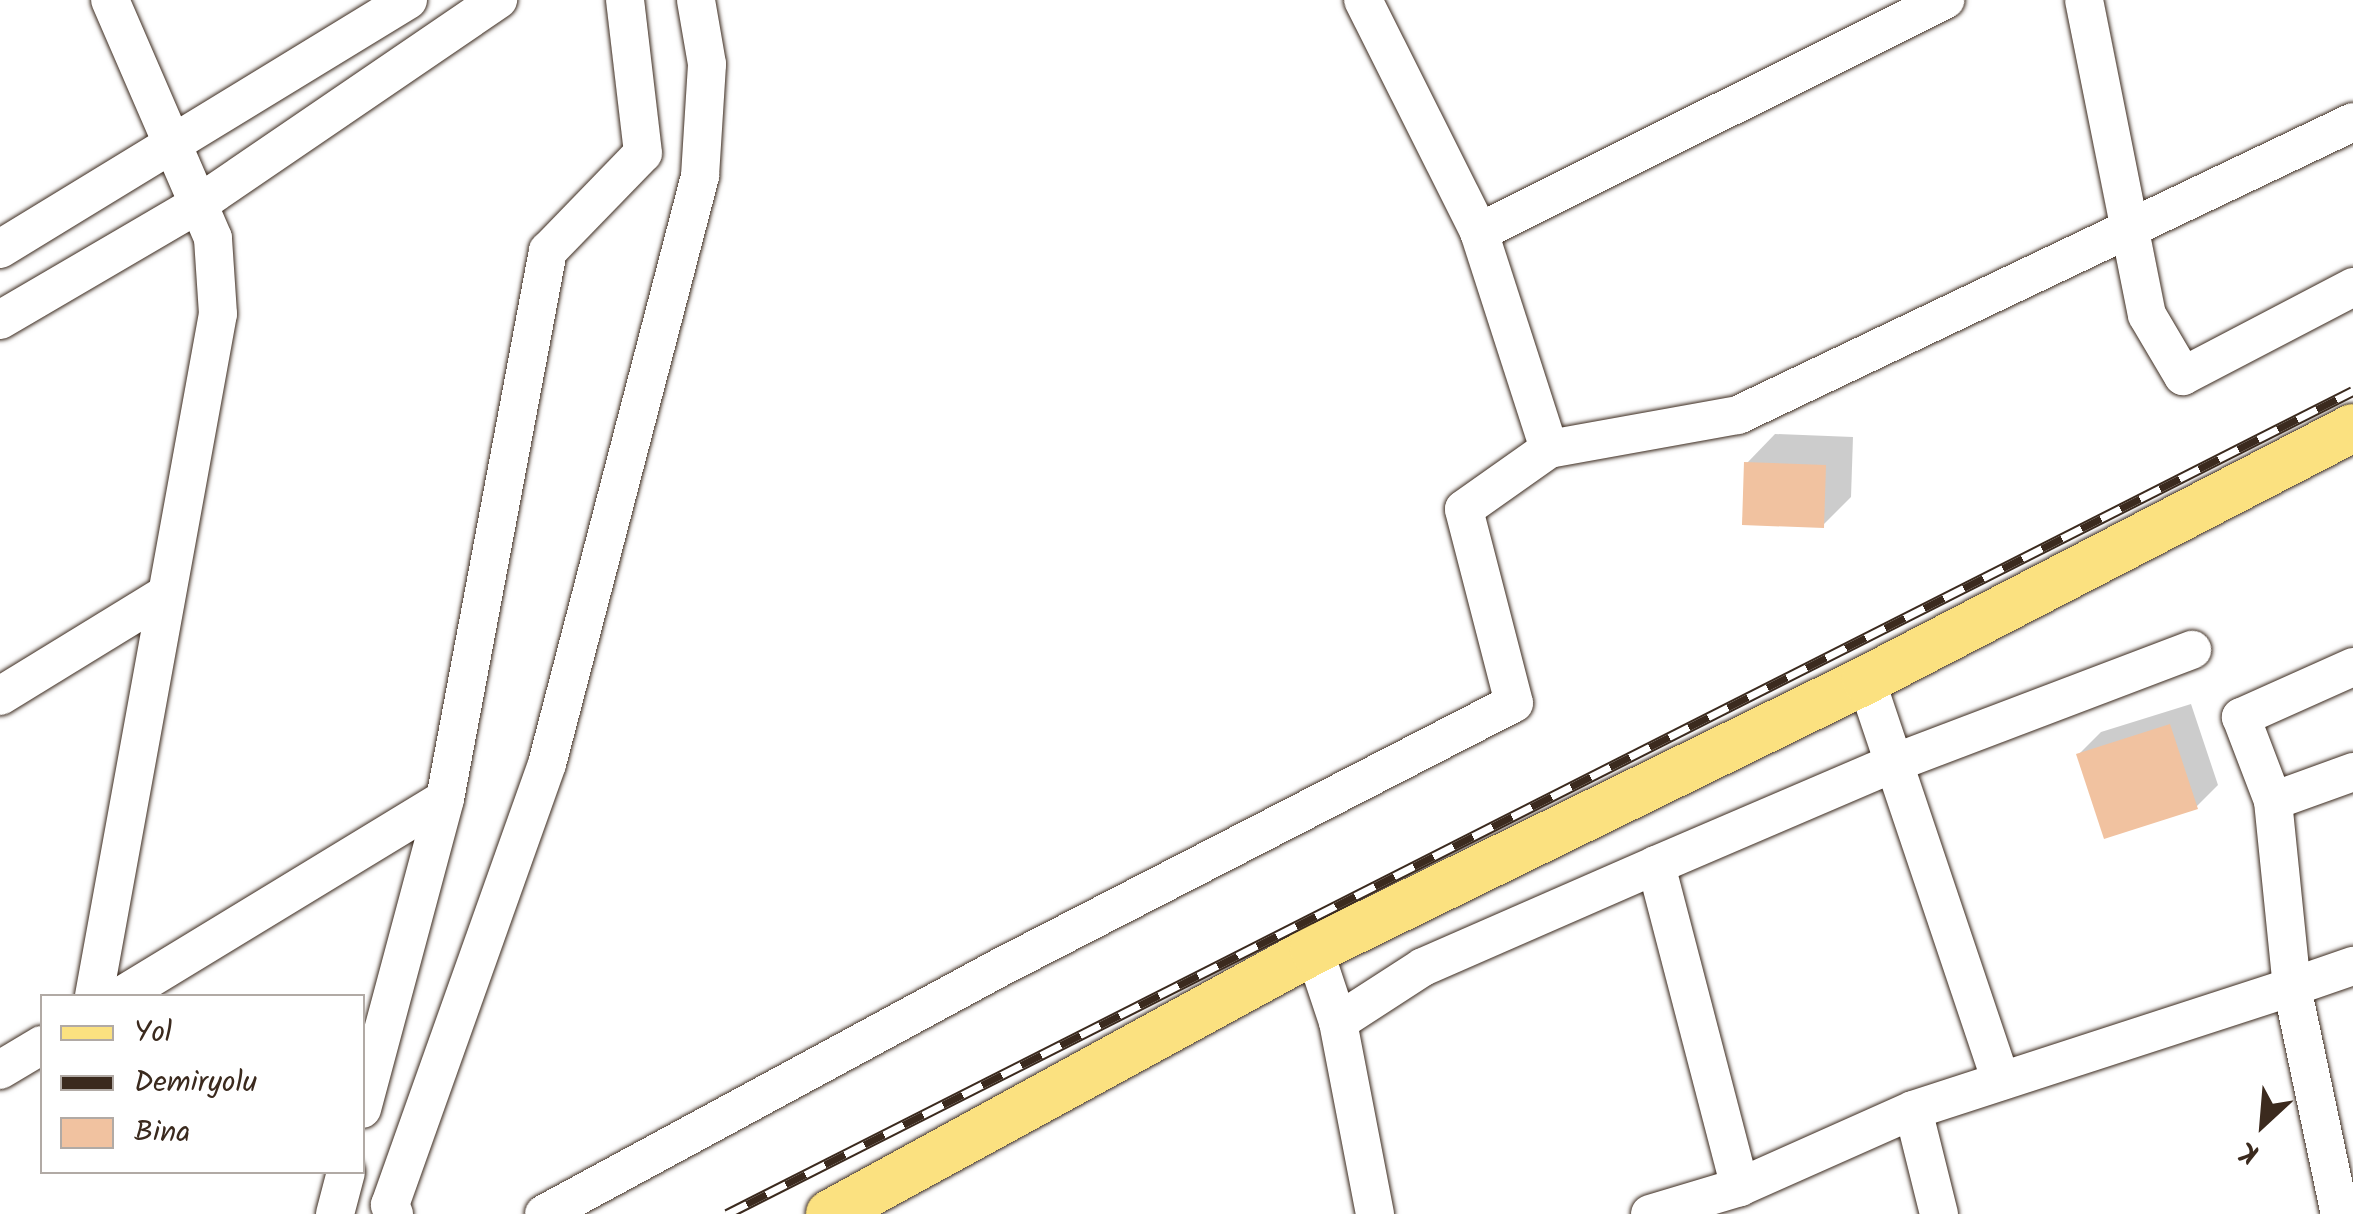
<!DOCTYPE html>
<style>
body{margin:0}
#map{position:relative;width:2353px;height:1214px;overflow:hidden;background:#fff;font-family:Kalam,sans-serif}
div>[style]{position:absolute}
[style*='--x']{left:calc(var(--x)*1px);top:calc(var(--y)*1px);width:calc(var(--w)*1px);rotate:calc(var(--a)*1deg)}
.shadow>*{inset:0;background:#0003}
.building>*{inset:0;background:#f1c2a0}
.roads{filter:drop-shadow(0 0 2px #3b2a1e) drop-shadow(0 0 2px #3b2a1e)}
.minor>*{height:38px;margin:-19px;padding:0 19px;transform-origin:19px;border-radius:19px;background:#fff}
.major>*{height:48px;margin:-24px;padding:0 24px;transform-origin:24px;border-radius:24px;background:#fbe180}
.rail>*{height:11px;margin-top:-5.5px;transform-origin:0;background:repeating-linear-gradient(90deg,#fff 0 22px,#3b2a1e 0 44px);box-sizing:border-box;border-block:2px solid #3b2a1e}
span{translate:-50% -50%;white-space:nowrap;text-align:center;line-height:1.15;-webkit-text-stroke:9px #fff;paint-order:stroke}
.legend{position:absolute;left:40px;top:994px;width:325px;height:180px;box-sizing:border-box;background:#fff;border:2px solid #b1aaa5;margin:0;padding:12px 18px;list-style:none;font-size:30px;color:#3b2a1e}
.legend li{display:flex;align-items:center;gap:20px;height:50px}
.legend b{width:50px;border:2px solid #b1aaa5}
.north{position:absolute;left:2213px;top:1074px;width:100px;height:100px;-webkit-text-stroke:8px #fff;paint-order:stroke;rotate:206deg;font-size:28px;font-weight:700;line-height:40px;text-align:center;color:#3b2a1e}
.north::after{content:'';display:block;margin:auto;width:35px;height:45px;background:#3b2a1e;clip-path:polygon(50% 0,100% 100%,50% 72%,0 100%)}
</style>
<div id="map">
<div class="shadow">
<i style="clip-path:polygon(1775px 434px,1853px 437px,1851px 497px,1823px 525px,1747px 463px)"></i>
<i style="clip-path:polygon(2191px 704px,2218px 785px,2196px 807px,2079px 754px,2101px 732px)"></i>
</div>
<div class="building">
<i style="clip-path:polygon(1744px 462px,1826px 465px,1824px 528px,1742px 525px)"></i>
<i style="clip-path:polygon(2170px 724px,2198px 809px,2104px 839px,2076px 754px)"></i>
</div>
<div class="roads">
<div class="minor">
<i style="--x:1363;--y:0;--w:259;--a:63.4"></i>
<i style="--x:1479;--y:232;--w:228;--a:72.1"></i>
<i style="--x:2084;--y:0;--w:321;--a:78.7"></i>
<i style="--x:2147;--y:315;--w:71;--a:59.5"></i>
<i style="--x:2183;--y:376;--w:192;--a:-27.6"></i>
<i style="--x:1479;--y:232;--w:521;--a:-26.47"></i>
<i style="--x:0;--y:249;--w:478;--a:-31.4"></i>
<i style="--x:0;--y:320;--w:232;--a:-30.3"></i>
<i style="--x:200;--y:203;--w:361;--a:-34.3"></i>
<i style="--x:2353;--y:667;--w:123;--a:155.9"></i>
<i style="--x:2241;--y:717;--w:90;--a:69.1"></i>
<i style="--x:2273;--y:801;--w:85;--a:-19.9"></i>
<i style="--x:1866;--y:680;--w:423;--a:71.4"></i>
<i style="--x:0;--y:696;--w:191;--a:-31.5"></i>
<i style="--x:2273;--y:801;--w:187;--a:84.2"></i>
<i style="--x:2292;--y:987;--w:65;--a:-19"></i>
<i style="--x:1656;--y:865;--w:333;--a:75.4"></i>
<i style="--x:1740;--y:1187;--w:189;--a:-24"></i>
<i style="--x:1314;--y:950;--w:76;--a:71.6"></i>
<i style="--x:1338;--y:1022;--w:196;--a:79.1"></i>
<i style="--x:94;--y:996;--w:693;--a:-79.7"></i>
<i style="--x:218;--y:314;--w:76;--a:-93.8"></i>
<i style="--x:213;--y:238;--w:259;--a:-113.4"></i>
<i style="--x:121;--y:996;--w:379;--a:-31.3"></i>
<i style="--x:1338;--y:1022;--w:101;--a:-32.9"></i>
<i style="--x:1423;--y:967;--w:254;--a:-23.6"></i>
<i style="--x:1656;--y:865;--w:259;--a:-23.2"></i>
<i style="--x:1894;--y:763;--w:319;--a:-20.8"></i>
<i style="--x:0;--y:1070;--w:49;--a:-30.8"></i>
<i style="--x:362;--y:1109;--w:321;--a:-75"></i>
<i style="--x:445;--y:799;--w:558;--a:-79.36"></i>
<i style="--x:548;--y:251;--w:136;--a:-45.9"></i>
<i style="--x:643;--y:153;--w:154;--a:-96.7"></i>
<i style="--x:335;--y:1214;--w:43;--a:-75.3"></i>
<i style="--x:394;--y:1214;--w:10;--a:-114"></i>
<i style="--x:390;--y:1205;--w:468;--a:-70.4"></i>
<i style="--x:547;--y:764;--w:608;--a:-75.41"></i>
<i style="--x:700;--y:176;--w:112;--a:-86.4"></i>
<i style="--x:707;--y:64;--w:65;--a:-99.8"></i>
<i style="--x:544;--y:1214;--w:517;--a:-28.4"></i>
<i style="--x:999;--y:968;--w:579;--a:-27.23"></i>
<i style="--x:1514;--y:703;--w:200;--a:-104.5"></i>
<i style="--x:1464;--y:509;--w:104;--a:-35.2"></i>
<i style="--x:1549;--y:449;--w:192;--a:-10.2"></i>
<i style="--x:1738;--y:415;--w:681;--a:-25.47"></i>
<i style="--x:1650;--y:1214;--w:94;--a:-16.7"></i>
<i style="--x:1939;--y:1214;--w:107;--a:-104"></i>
<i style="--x:1913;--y:1110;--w:398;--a:-18"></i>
<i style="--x:2292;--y:987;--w:232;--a:78.1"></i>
</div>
<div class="major">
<i style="--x:830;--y:1214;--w:551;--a:-28.61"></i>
<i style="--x:1314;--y:950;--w:614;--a:-26.06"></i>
<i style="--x:1866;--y:680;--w:548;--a:-27.36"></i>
</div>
</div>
<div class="rail">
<i style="--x:727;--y:1214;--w:1822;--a:-26.85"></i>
</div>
<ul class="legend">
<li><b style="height:12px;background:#fbe180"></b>Yol</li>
<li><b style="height:12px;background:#3b2a1e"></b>Demiryolu</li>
<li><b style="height:28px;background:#f1c2a0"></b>Bina</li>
</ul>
<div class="north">K</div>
</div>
